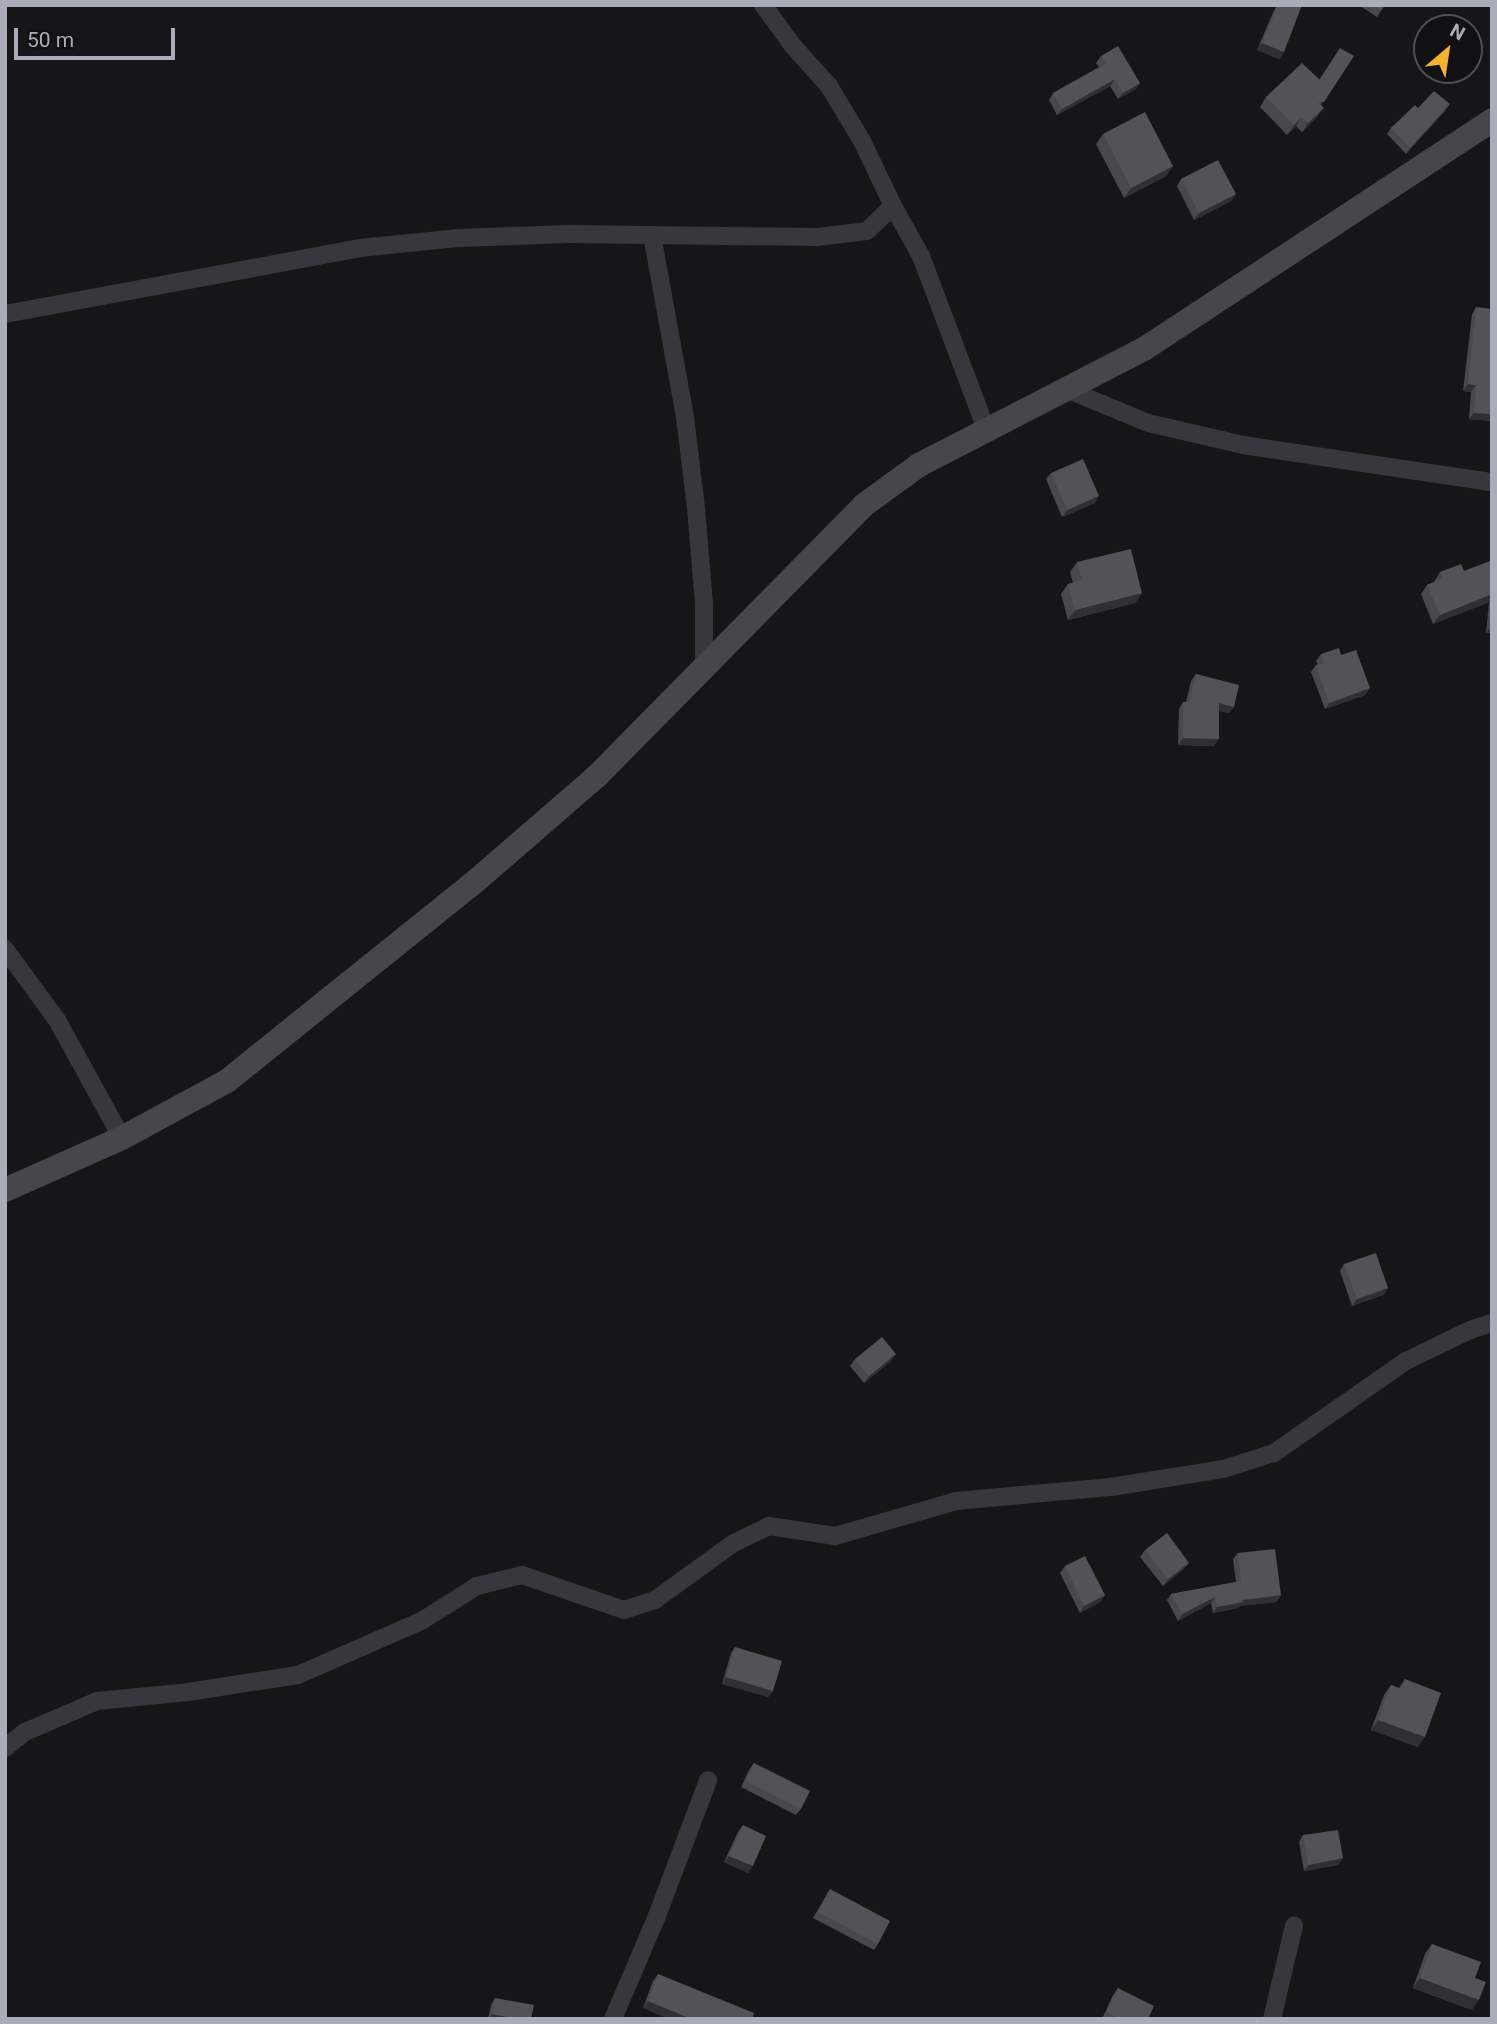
<!DOCTYPE html>
<style>
body{margin:0}
#map{position:relative;width:1497px;height:2024px;overflow:hidden;background:#161618;font-family:Roboto,sans-serif}
div>[style]{position:absolute}
[style*='--x']{left:calc(var(--x)*1px);top:calc(var(--y)*1px);width:calc(var(--w)*1px);rotate:calc(var(--a)*1deg)}
.street>*{height:18px;margin:-9px;padding:0 9px;transform-origin:9px;border-radius:9px;background:#37383d}
.secondary>*{height:24px;margin:-12px;padding:0 12px;transform-origin:12px;border-radius:12px;background:#45474d}
.wall>*{inset:0;background:#47494d}
.shaded-wall>*{inset:0;background:#2f3033}
.building>*{inset:0;background:#525359}
span{translate:-50% -50%;white-space:nowrap;text-align:center;line-height:1.15;-webkit-text-stroke:6px #111113;paint-order:stroke}
.frame{position:absolute;inset:0;border:7px solid #a8adb8;pointer-events:none}
.north{position:absolute;left:1413px;top:14px;width:70px;height:70px;box-sizing:border-box;background:#111113;border:2px solid #4d4f55;border-radius:50%;rotate:29deg;font-size:19px;font-weight:700;line-height:28px;text-align:center;color:#a8adb8}
.north::after{content:'';display:block;margin:auto;width:24px;height:32px;background:#f2b134;clip-path:polygon(50% 0,100% 100%,50% 72%,0 100%)}
.scale{position:absolute;left:14px;top:28px;width:161px;height:32px;box-sizing:border-box;border:4px solid #a8adb8;border-top:0;padding-left:9px;font-size:21px;line-height:24px;white-space:nowrap;color:#a8adb8;-webkit-text-stroke:5px #111113;paint-order:stroke}
</style>
<div id="map">
<div class="street">
<i style="--x:763;--y:5;--w:51;--a:53.8"></i>
<i style="--x:793;--y:46;--w:54;--a:48"></i>
<i style="--x:829;--y:86;--w:64;--a:59"></i>
<i style="--x:862;--y:141;--w:72;--a:64.5"></i>
<i style="--x:893;--y:206;--w:57;--a:60.8"></i>
<i style="--x:921;--y:256;--w:188;--a:69.4"></i>
<i style="--x:652;--y:235;--w:185;--a:79.7"></i>
<i style="--x:685;--y:417;--w:92;--a:83.1"></i>
<i style="--x:696;--y:508;--w:95;--a:85.2"></i>
<i style="--x:704;--y:603;--w:67;--a:90"></i>
<i style="--x:5;--y:314;--w:361;--a:-10.5"></i>
<i style="--x:360;--y:248;--w:100;--a:-5.8"></i>
<i style="--x:459;--y:238;--w:109;--a:-2.1"></i>
<i style="--x:568;--y:234;--w:249;--a:0.7"></i>
<i style="--x:817;--y:237;--w:50;--a:-6.8"></i>
<i style="--x:867;--y:231;--w:36;--a:-44"></i>
<i style="--x:1066;--y:389;--w:89;--a:22.5"></i>
<i style="--x:1148;--y:423;--w:98;--a:13"></i>
<i style="--x:1243;--y:445;--w:252;--a:8.5"></i>
<i style="--x:5;--y:949;--w:88;--a:53.8"></i>
<i style="--x:57;--y:1020;--w:135;--a:61.2"></i>
<i style="--x:5;--y:1748;--w:26;--a:-39"></i>
<i style="--x:25;--y:1732;--w:78;--a:-23.3"></i>
<i style="--x:97;--y:1701;--w:91;--a:-5.6"></i>
<i style="--x:188;--y:1692;--w:111;--a:-8.8"></i>
<i style="--x:298;--y:1675;--w:137;--a:-23.7"></i>
<i style="--x:423;--y:1620;--w:64;--a:-32.2"></i>
<i style="--x:477;--y:1586;--w:46;--a:-13.7"></i>
<i style="--x:522;--y:1575;--w:108;--a:18.9"></i>
<i style="--x:624;--y:1610;--w:33;--a:-18"></i>
<i style="--x:655;--y:1600;--w:95;--a:-36"></i>
<i style="--x:732;--y:1544;--w:41;--a:-25.9"></i>
<i style="--x:769;--y:1526;--w:67;--a:8.6"></i>
<i style="--x:835;--y:1536;--w:126;--a:-16.1"></i>
<i style="--x:956;--y:1501;--w:156;--a:-5.2"></i>
<i style="--x:1111;--y:1487;--w:113;--a:-9.1"></i>
<i style="--x:1223;--y:1469;--w:53;--a:-17.4"></i>
<i style="--x:1274;--y:1453;--w:161;--a:-34.9"></i>
<i style="--x:1406;--y:1361;--w:71;--a:-25.8"></i>
<i style="--x:1470;--y:1330;--w:23;--a:-18"></i>
<i style="--x:613;--y:2019;--w:112;--a:-66.9"></i>
<i style="--x:657;--y:1916;--w:145;--a:-69.4"></i>
<i style="--x:1272;--y:2019;--w:96;--a:-76.7"></i>
</div>
<div class="secondary">
<i style="--x:5;--y:1190;--w:128;--a:-24"></i>
<i style="--x:122;--y:1138;--w:119;--a:-28.5"></i>
<i style="--x:227;--y:1081;--w:322;--a:-38.8"></i>
<i style="--x:478;--y:879;--w:157;--a:-40.9"></i>
<i style="--x:597;--y:776;--w:380;--a:-45.4"></i>
<i style="--x:864;--y:505;--w:68;--a:-36"></i>
<i style="--x:919;--y:465;--w:253;--a:-27.3"></i>
<i style="--x:1144;--y:349;--w:417;--a:-33.3"></i>
</div>
<div class="wall">
<i style="clip-path:polygon(1277px 5px,1284px 52px,1279px 59px,1257px 50px,1274px 10px)"></i>
<i style="clip-path:polygon(1359px 5px,1385px 5px,1377px 17px)"></i>
<i style="clip-path:polygon(1340px 48px,1317px 117px,1302px 132px,1296px 126px,1287px 135px,1260px 107px,1266px 97px,1319px 80px)"></i>
<i style="clip-path:polygon(1101px 56px,1140px 83px,1136px 89px,1118px 99px,1110px 86px,1057px 115px,1049px 100px,1053px 93px,1099px 67px,1096px 63px)"></i>
<i style="clip-path:polygon(1418px 108px,1446px 110px,1406px 154px,1387px 134px,1391px 128px)"></i>
<i style="clip-path:polygon(1103px 134px,1173px 166px,1166px 176px,1124px 198px,1096px 144px)"></i>
<i style="clip-path:polygon(1181px 179px,1236px 194px,1231px 201px,1194px 220px,1177px 186px)"></i>
<i style="clip-path:polygon(1476px 307px,1492px 421px,1469px 419px,1471px 392px,1463px 391px,1472px 314px)"></i>
<i style="clip-path:polygon(1051px 473px,1095px 503px,1062px 517px,1046px 479px)"></i>
<i style="clip-path:polygon(1077px 562px,1142px 593px,1135px 603px,1068px 620px,1061px 594px,1068px 584px,1073px 583px,1070px 572px)"></i>
<i style="clip-path:polygon(1492px 566px,1492px 633px,1486px 633px,1489px 602px,1433px 624px,1421px 594px,1427px 585px,1434px 582px,1440px 572px,1464px 571px)"></i>
<i style="clip-path:polygon(1321px 654px,1341px 655px,1370px 688px,1365px 695px,1325px 709px,1311px 672px,1316px 665px,1318px 665px,1316px 661px)"></i>
<i style="clip-path:polygon(1196px 674px,1234px 707px,1229px 713px,1219px 711px,1214px 746px,1178px 745px,1179px 709px,1183px 702px,1186px 702px,1191px 681px)"></i>
<i style="clip-path:polygon(1344px 1264px,1388px 1288px,1383px 1295px,1352px 1306px,1340px 1271px)"></i>
<i style="clip-path:polygon(855px 1359px,891px 1361px,864px 1383px,850px 1366px)"></i>
<i style="clip-path:polygon(1145px 1550px,1184px 1569px,1163px 1586px,1140px 1557px)"></i>
<i style="clip-path:polygon(1238px 1553px,1281px 1595px,1276px 1602px,1240px 1606px,1238px 1608px,1213px 1613px,1211px 1603px,1178px 1621px,1167px 1600px,1171px 1594px,1236px 1582px,1233px 1559px)"></i>
<i style="clip-path:polygon(1065px 1566px,1105px 1595px,1100px 1602px,1080px 1613px,1060px 1573px)"></i>
<i style="clip-path:polygon(735px 1647px,773px 1691px,768px 1697px,722px 1684px,731px 1653px)"></i>
<i style="clip-path:polygon(1405px 1679px,1418px 1747px,1371px 1730px,1384px 1695px,1391px 1685px,1399px 1688px)"></i>
<i style="clip-path:polygon(754px 1763px,801px 1809px,796px 1815px,741px 1787px,749px 1770px)"></i>
<i style="clip-path:polygon(743px 1825px,748px 1873px,724px 1862px,738px 1832px)"></i>
<i style="clip-path:polygon(1303px 1835px,1343px 1858px,1338px 1865px,1304px 1871px,1299px 1842px)"></i>
<i style="clip-path:polygon(830px 1889px,878px 1944px,874px 1950px,813px 1918px)"></i>
<i style="clip-path:polygon(1432px 1944px,1475px 1978px,1472px 2010px,1413px 1988px,1425px 1954px)"></i>
<i style="clip-path:polygon(658px 1974px,752px 2019px,670px 2019px,643px 2008px,653px 1981px)"></i>
<i style="clip-path:polygon(1118px 1988px,1148px 2019px,1102px 2019px,1113px 1995px)"></i>
<i style="clip-path:polygon(495px 1998px,531px 2019px,488px 2019px,491px 2005px)"></i>
</div>
<div class="shaded-wall">
<i style="clip-path:polygon(1262px 43px,1284px 52px,1279px 59px,1257px 50px)"></i>
<i style="clip-path:polygon(1115px 79px,1110px 86px,1057px 115px,1062px 109px)"></i>
<i style="clip-path:polygon(1140px 83px,1136px 89px,1118px 99px,1123px 93px)"></i>
<i style="clip-path:polygon(1450px 104px,1446px 110px,1406px 154px,1410px 148px)"></i>
<i style="clip-path:polygon(1324px 108px,1317px 117px,1302px 132px,1308px 123px)"></i>
<i style="clip-path:polygon(1302px 117px,1296px 126px,1287px 135px,1294px 125px)"></i>
<i style="clip-path:polygon(1173px 166px,1166px 176px,1124px 198px,1131px 188px)"></i>
<i style="clip-path:polygon(1236px 194px,1231px 201px,1194px 220px,1199px 213px)"></i>
<i style="clip-path:polygon(1468px 384px,1476px 385px,1471px 392px,1463px 391px)"></i>
<i style="clip-path:polygon(1474px 413px,1492px 414px,1492px 421px,1469px 419px)"></i>
<i style="clip-path:polygon(1099px 496px,1095px 503px,1062px 517px,1067px 510px)"></i>
<i style="clip-path:polygon(1142px 593px,1135px 603px,1068px 620px,1075px 610px)"></i>
<i style="clip-path:polygon(1492px 594px,1492px 597px,1489px 602px,1433px 624px,1440px 615px)"></i>
<i style="clip-path:polygon(1492px 625px,1492px 633px,1486px 633px)"></i>
<i style="clip-path:polygon(1370px 688px,1365px 695px,1325px 709px,1329px 703px)"></i>
<i style="clip-path:polygon(1219px 703px,1234px 707px,1229px 713px,1215px 710px)"></i>
<i style="clip-path:polygon(1183px 738px,1219px 739px,1214px 746px,1178px 745px)"></i>
<i style="clip-path:polygon(1388px 1288px,1383px 1295px,1352px 1306px,1357px 1299px)"></i>
<i style="clip-path:polygon(896px 1354px,891px 1361px,864px 1383px,869px 1376px)"></i>
<i style="clip-path:polygon(1189px 1563px,1184px 1569px,1163px 1586px,1168px 1579px)"></i>
<i style="clip-path:polygon(1105px 1595px,1100px 1602px,1080px 1613px,1084px 1606px)"></i>
<i style="clip-path:polygon(1281px 1595px,1276px 1602px,1240px 1606px,1238px 1608px,1213px 1613px,1217px 1607px,1242px 1600px)"></i>
<i style="clip-path:polygon(1215px 1597px,1211px 1603px,1178px 1621px,1182px 1614px)"></i>
<i style="clip-path:polygon(726px 1677px,773px 1691px,768px 1697px,722px 1684px)"></i>
<i style="clip-path:polygon(1378px 1720px,1425px 1737px,1418px 1747px,1371px 1730px)"></i>
<i style="clip-path:polygon(729px 1856px,753px 1866px,748px 1873px,724px 1862px)"></i>
<i style="clip-path:polygon(1343px 1858px,1338px 1865px,1304px 1871px,1308px 1865px)"></i>
<i style="clip-path:polygon(1420px 1978px,1479px 2000px,1472px 2010px,1413px 1988px)"></i>
<i style="clip-path:polygon(648px 2001px,692px 2019px,670px 2019px,643px 2008px)"></i>
<i style="clip-path:polygon(492px 2014px,517px 2019px,489px 2019px)"></i>
</div>
<div class="building">
<i style="clip-path:polygon(1278px 5px,1302px 5px,1284px 52px,1262px 43px)"></i>
<i style="clip-path:polygon(1374px 5px,1385px 5px,1381px 10px)"></i>
<i style="clip-path:polygon(1118px 46px,1140px 83px,1123px 93px,1115px 79px,1062px 109px,1053px 93px,1106px 64px,1101px 56px)"></i>
<i style="clip-path:polygon(1340px 48px,1354px 56px,1324px 102px,1318px 102px,1324px 108px,1308px 123px,1302px 117px,1294px 125px,1266px 97px,1302px 63px,1320px 80px)"></i>
<i style="clip-path:polygon(1434px 91px,1450px 104px,1410px 148px,1391px 128px,1415px 105px,1418px 108px)"></i>
<i style="clip-path:polygon(1145px 112px,1173px 166px,1131px 188px,1103px 134px)"></i>
<i style="clip-path:polygon(1218px 160px,1236px 194px,1199px 213px,1181px 179px)"></i>
<i style="clip-path:polygon(1476px 307px,1492px 309px,1492px 414px,1474px 413px,1476px 385px,1468px 384px)"></i>
<i style="clip-path:polygon(1083px 459px,1099px 496px,1067px 510px,1051px 473px)"></i>
<i style="clip-path:polygon(1131px 549px,1142px 593px,1075px 610px,1068px 584px,1082px 580px,1077px 562px)"></i>
<i style="clip-path:polygon(1490px 561px,1492px 566px,1492px 594px,1440px 615px,1427px 585px,1443px 578px,1440px 572px,1461px 564px,1464px 571px)"></i>
<i style="clip-path:polygon(1339px 648px,1341px 655px,1356px 650px,1370px 688px,1329px 703px,1316px 665px,1324px 663px,1321px 654px)"></i>
<i style="clip-path:polygon(1196px 674px,1239px 685px,1234px 707px,1219px 703px,1219px 739px,1183px 738px,1183px 702px,1189px 702px)"></i>
<i style="clip-path:polygon(1376px 1253px,1388px 1288px,1357px 1299px,1344px 1264px)"></i>
<i style="clip-path:polygon(882px 1337px,896px 1354px,869px 1376px,855px 1359px)"></i>
<i style="clip-path:polygon(1167px 1533px,1189px 1563px,1168px 1579px,1145px 1550px)"></i>
<i style="clip-path:polygon(1275px 1549px,1281px 1595px,1242px 1600px,1243px 1602px,1217px 1607px,1215px 1597px,1182px 1614px,1171px 1594px,1241px 1581px,1238px 1553px)"></i>
<i style="clip-path:polygon(1085px 1556px,1105px 1595px,1084px 1606px,1065px 1566px)"></i>
<i style="clip-path:polygon(735px 1647px,782px 1661px,773px 1691px,726px 1677px)"></i>
<i style="clip-path:polygon(1405px 1679px,1441px 1693px,1425px 1737px,1378px 1720px,1391px 1685px,1401px 1689px)"></i>
<i style="clip-path:polygon(754px 1763px,810px 1791px,801px 1809px,746px 1781px)"></i>
<i style="clip-path:polygon(743px 1825px,766px 1836px,753px 1866px,729px 1856px)"></i>
<i style="clip-path:polygon(1338px 1830px,1343px 1858px,1308px 1865px,1303px 1835px)"></i>
<i style="clip-path:polygon(830px 1889px,890px 1921px,878px 1944px,818px 1912px)"></i>
<i style="clip-path:polygon(1432px 1944px,1481px 1962px,1475px 1978px,1486px 1982px,1479px 2000px,1420px 1978px)"></i>
<i style="clip-path:polygon(658px 1974px,754px 2013px,752px 2019px,692px 2019px,648px 2001px)"></i>
<i style="clip-path:polygon(1118px 1988px,1154px 2006px,1148px 2019px,1121px 2019px,1106px 2012px)"></i>
<i style="clip-path:polygon(495px 1998px,534px 2005px,531px 2019px,517px 2019px,492px 2014px)"></i>
</div>
<div class="frame"></div>
<div class="north">N</div>
<div class="scale">50 m</div>
</div>
